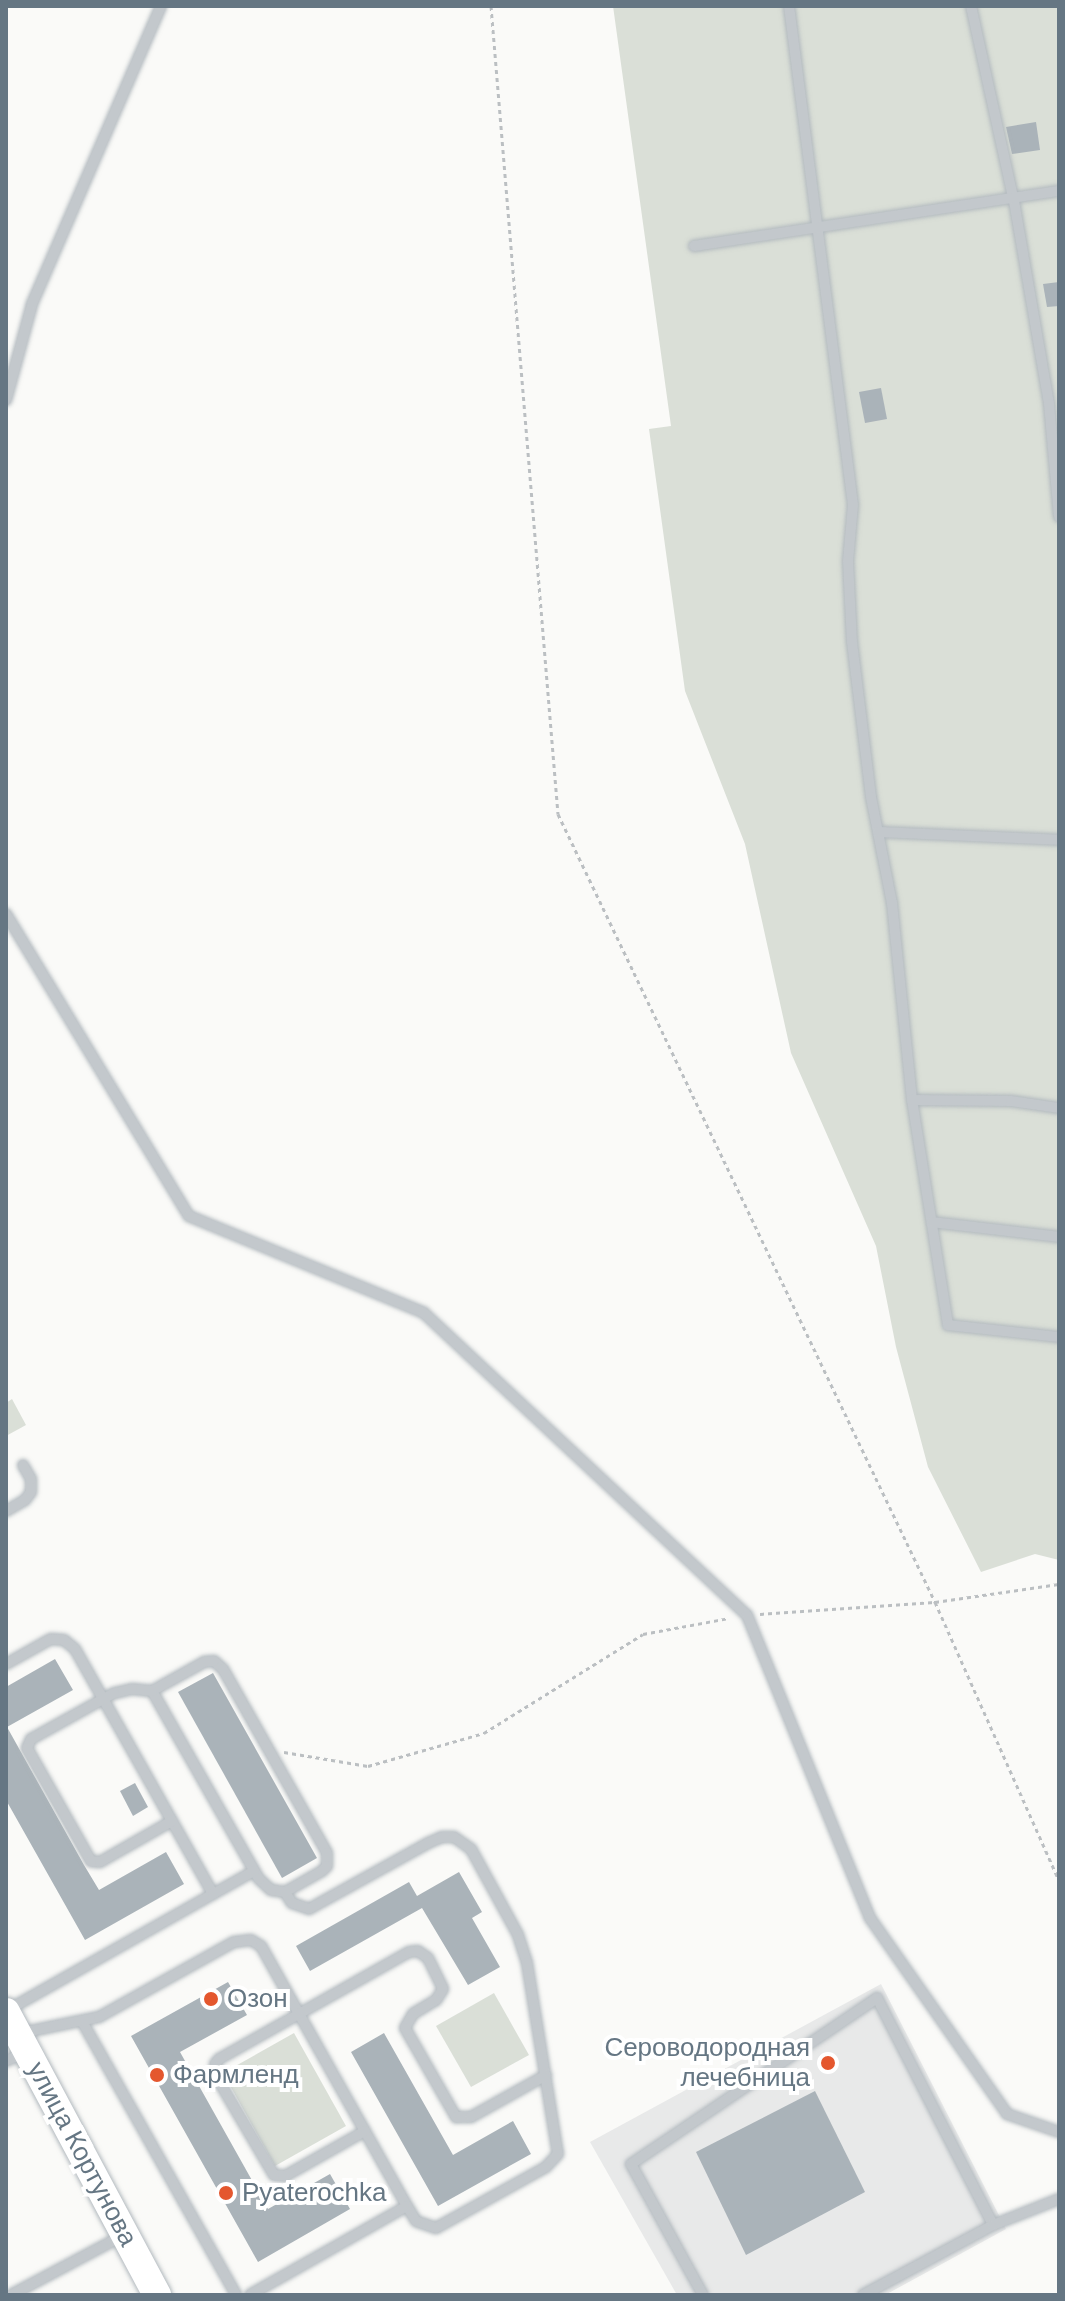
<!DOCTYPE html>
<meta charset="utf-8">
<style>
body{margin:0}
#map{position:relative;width:1065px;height:2301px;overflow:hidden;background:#fafaf8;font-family:Helvetica,sans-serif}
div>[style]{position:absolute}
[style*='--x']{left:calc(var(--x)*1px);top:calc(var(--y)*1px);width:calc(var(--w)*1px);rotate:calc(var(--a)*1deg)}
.built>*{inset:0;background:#e8e9e9}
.green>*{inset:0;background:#dadfd7}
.building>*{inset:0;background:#aab3b9}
.path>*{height:3px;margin-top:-1.5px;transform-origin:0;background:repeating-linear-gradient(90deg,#bbbfc2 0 4px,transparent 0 8px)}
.roads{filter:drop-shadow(0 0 2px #b3babf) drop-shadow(0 0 2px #b3babf)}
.service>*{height:10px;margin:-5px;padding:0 5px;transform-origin:5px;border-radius:5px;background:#c3c8cc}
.secondary>*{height:28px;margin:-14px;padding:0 14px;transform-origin:14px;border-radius:14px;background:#fff}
.dots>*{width:22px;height:22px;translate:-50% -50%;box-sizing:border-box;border:4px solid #fff;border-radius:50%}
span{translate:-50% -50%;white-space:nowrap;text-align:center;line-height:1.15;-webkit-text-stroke:8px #fff;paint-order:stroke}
.poi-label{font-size:26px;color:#657683}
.left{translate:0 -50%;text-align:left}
.right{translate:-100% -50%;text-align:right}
.street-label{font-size:26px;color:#657683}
.frame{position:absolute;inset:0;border:8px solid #657683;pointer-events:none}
</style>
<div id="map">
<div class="built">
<i style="clip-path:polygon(881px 1984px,1006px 2229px,885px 2295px,677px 2295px,590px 2142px)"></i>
</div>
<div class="green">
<i style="clip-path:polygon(613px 6px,1059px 6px,1059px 1560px,1035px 1554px,981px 1572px,928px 1467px,896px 1347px,876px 1246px,791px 1053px,745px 844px,685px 691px,649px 429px,671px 426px)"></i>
<i style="clip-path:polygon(12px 1399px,26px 1425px,6px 1436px,6px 1403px)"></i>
<i style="clip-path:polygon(494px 1993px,529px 2055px,471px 2087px,436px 2026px)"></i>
<i style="clip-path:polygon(294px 2033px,346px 2126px,275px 2166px,223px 2073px)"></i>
</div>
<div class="building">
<i style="clip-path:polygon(1036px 122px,1040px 150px,1012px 154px,1006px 127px)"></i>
<i style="clip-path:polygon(1059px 282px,1059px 306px,1047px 307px,1043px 284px)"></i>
<i style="clip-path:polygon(881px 388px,887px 419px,865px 423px,859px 392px)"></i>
<i style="clip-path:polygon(55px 1659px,73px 1690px,7px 1727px,84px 1865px,99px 1890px,166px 1852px,184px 1884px,85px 1940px,6px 1800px,6px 1687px)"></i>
<i style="clip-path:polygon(213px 1673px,317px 1858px,282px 1878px,178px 1692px)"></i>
<i style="clip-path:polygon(135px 1783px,148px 1807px,133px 1816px,120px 1791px)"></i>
<i style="clip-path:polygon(459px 1872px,482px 1912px,472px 1918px,500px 1967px,468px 1985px,422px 1908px,310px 1971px,296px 1946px,409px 1882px,417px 1896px)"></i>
<i style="clip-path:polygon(228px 1982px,247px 2015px,180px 2052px,268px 2209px,330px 2174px,350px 2209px,258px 2262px,131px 2036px)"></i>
<i style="clip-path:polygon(384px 2033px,453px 2155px,513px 2121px,531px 2154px,438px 2206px,351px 2052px)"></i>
<i style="clip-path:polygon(815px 2091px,865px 2192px,746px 2255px,696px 2152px)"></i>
</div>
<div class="path">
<i style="--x:491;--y:6;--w:811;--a:85.26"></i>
<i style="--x:558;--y:814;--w:874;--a:64.43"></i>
<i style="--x:935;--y:1602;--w:305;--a:66"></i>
<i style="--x:760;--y:1614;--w:175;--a:-3.9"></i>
<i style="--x:935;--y:1602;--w:125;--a:-8.3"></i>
<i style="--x:284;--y:1752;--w:85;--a:9.5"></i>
<i style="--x:368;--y:1766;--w:121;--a:-15.9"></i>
<i style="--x:484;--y:1733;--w:187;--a:-31.9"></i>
<i style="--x:643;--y:1634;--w:87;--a:-10.5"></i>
</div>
<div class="roads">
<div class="service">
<i style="--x:789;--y:6;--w:503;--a:82.69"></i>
<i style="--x:853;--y:505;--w:56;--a:95.1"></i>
<i style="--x:848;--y:561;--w:81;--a:87.2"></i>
<i style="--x:852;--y:642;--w:156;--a:83"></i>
<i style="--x:871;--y:797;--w:108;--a:78.8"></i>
<i style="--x:892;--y:903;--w:198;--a:84.2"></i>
<i style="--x:912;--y:1100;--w:228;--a:80.9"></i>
<i style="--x:948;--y:1325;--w:112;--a:6.2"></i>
<i style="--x:971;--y:6;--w:200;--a:77.6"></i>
<i style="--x:1014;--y:201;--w:206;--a:80.2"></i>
<i style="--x:1049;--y:404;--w:113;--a:84.9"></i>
<i style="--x:694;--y:246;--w:369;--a:-8.6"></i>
<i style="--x:6;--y:400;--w:99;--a:-74.8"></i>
<i style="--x:32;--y:304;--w:325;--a:-66.6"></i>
<i style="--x:878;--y:832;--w:181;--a:2.5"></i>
<i style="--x:6;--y:914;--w:353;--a:58.8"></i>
<i style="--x:189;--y:1216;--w:254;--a:22.4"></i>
<i style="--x:424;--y:1313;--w:442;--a:43.1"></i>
<i style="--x:747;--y:1615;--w:327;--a:67.9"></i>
<i style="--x:870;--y:1918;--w:239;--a:55"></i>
<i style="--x:1007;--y:2114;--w:55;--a:19.1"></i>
<i style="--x:912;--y:1100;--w:99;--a:0.6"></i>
<i style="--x:1011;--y:1101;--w:49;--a:8.3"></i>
<i style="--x:932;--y:1222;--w:128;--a:6.7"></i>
<i style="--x:6;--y:1511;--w:22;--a:-30"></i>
<i style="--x:25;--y:1500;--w:10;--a:-53"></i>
<i style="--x:31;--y:1492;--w:13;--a:-90"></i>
<i style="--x:31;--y:1479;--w:16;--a:-120"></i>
<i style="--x:214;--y:1661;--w:12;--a:42"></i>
<i style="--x:223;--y:1669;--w:211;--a:60.5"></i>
<i style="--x:327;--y:1853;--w:13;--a:90"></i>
<i style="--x:327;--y:1866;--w:7;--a:135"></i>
<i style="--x:322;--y:1871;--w:43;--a:150.4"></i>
<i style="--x:285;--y:1892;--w:14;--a:-172"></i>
<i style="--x:271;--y:1890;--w:16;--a:-137"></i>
<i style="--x:259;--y:1879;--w:216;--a:-119.6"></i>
<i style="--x:152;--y:1691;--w:60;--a:-29.1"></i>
<i style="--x:204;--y:1662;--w:10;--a:-6"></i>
<i style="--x:6;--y:1664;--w:51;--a:-29.1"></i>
<i style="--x:51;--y:1639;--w:13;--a:4"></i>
<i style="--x:64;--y:1640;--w:14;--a:39"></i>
<i style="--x:75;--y:1649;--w:281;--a:60.6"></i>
<i style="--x:213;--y:1894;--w:236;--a:150.5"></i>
<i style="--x:152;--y:1691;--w:20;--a:-174"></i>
<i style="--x:132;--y:1689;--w:18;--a:167"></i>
<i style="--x:114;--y:1693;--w:95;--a:151"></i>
<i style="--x:31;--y:1739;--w:10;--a:114"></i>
<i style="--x:27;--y:1748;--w:130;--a:60.5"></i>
<i style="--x:91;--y:1861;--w:9;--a:6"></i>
<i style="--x:100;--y:1862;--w:83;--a:-29.7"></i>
<i style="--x:285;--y:1892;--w:13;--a:58"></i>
<i style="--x:292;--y:1903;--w:18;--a:19"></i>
<i style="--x:309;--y:1909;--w:136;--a:-29"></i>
<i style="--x:428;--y:1843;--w:15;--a:-23"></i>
<i style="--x:442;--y:1837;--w:12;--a:0"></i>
<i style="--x:454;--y:1837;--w:21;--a:35"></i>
<i style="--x:471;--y:1849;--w:98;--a:61.3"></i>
<i style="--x:518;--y:1935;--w:29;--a:72"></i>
<i style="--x:527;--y:1963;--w:193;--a:80.8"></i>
<i style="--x:558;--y:2154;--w:18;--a:133"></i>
<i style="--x:546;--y:2167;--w:126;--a:151"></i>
<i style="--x:436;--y:2228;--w:21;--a:-161"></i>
<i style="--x:416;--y:2221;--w:17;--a:-121"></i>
<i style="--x:213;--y:1894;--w:47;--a:-29.3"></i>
<i style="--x:83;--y:2023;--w:312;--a:60.6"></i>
<i style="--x:21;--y:2033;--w:80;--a:-11.6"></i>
<i style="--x:99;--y:2017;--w:154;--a:-29.1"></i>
<i style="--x:234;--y:1942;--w:17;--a:-7"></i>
<i style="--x:251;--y:1940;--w:12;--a:31"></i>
<i style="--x:261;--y:1946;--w:298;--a:60.7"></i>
<i style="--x:407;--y:2206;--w:180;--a:150.5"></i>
<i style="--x:6;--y:2061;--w:21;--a:-25"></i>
<i style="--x:365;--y:2131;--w:92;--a:150.6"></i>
<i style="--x:285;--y:2176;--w:11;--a:-175"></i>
<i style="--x:274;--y:2175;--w:113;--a:-120.4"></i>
<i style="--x:217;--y:2078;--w:14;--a:-98"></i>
<i style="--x:215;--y:2064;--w:6;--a:-51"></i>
<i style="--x:219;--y:2059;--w:218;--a:-29.4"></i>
<i style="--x:409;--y:1952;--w:9;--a:-6"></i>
<i style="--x:418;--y:1951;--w:12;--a:35"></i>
<i style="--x:428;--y:1958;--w:34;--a:64"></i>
<i style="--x:443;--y:1989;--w:13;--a:122"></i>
<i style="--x:436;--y:2000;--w:27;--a:149"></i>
<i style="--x:413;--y:2014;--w:16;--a:120"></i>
<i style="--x:405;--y:2028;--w:103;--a:60.2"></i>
<i style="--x:456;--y:2117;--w:15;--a:0"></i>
<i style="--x:471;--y:2117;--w:86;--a:-29.2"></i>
<i style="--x:11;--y:2295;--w:126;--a:-28"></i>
<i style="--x:703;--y:2295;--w:149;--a:-118.8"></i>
<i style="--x:631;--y:2164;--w:297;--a:-34"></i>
<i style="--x:877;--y:1998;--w:255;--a:62.9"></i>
<i style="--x:863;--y:2295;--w:148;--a:-28.3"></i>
<i style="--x:993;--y:2225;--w:71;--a:-21.5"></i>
</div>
<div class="secondary">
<i style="--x:6;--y:2012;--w:321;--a:61.9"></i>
</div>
</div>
<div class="dots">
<i style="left:211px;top:1999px;background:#e4572e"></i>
<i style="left:828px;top:2063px;background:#e4572e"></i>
<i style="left:157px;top:2075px;background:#e4572e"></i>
<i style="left:226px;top:2193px;background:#e4572e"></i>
</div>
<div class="poi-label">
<span class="left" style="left:227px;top:1999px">Озон</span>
<span class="right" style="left:810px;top:2063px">Сероводородная<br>лечебница</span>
<span class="left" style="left:173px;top:2075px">Фармленд</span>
<span class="left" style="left:242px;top:2193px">Pyaterochka</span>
</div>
<div class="street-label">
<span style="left:82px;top:2154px;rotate:62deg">улица Кортунова</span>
</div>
<div class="frame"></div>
</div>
